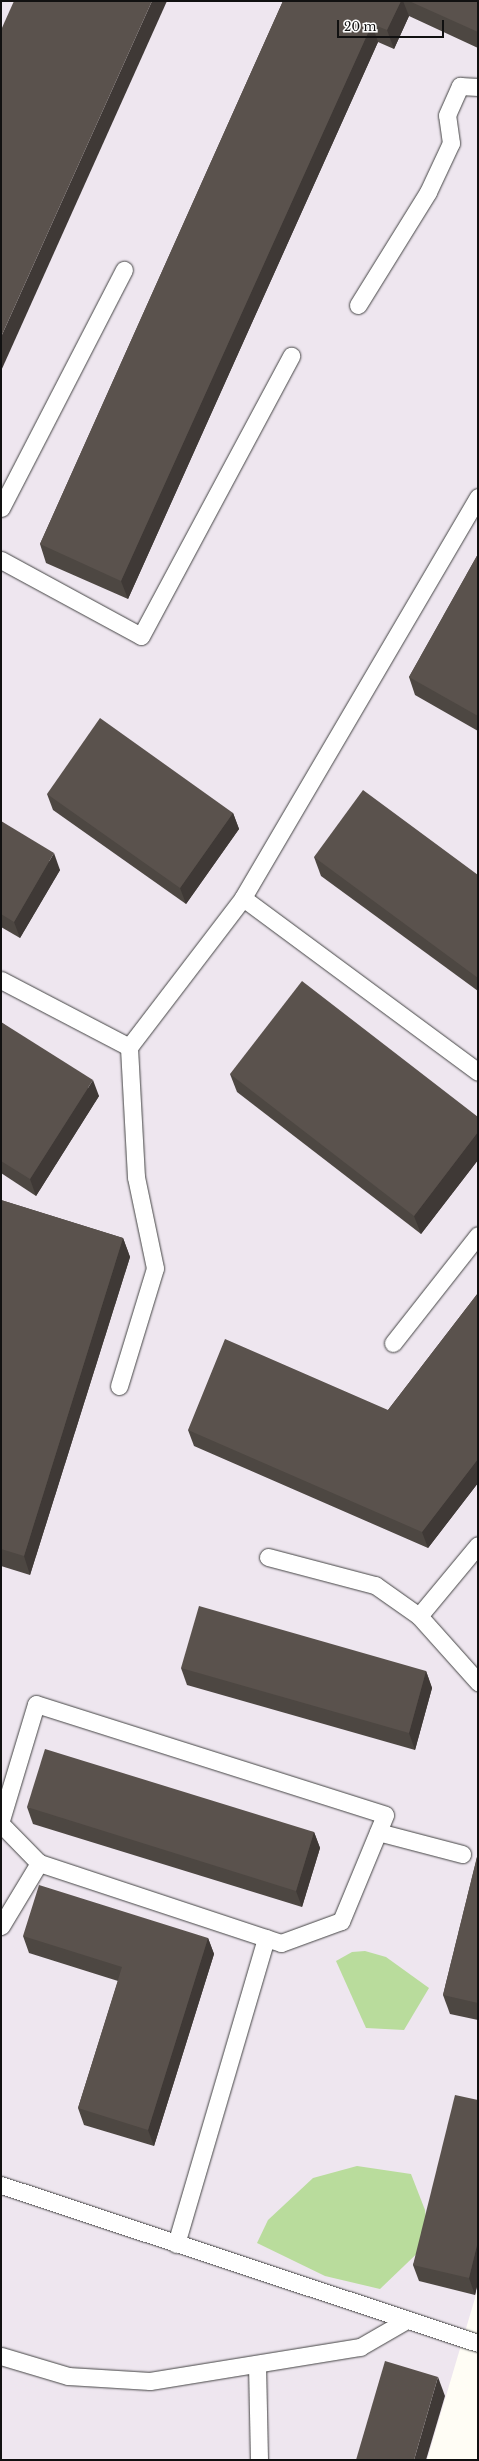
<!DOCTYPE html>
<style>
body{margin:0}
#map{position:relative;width:479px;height:2461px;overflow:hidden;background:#fffdf5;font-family:"Libre Baskerville",serif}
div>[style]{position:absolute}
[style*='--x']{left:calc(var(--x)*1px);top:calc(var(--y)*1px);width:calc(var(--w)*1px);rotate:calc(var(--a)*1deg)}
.industrial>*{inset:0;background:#eee6ef}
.forest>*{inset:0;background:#b9dc9c}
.roads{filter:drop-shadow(0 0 1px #444) drop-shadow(0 0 1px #444)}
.lane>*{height:17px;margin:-8.5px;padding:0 8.5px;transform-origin:8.5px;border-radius:8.5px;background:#fff}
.wall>*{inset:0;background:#4d4742}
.shaded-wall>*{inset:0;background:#3f3936}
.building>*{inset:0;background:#5a524d}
span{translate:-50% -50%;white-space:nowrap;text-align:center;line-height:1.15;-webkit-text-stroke:4px #fff;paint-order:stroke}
.frame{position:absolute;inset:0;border:2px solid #111;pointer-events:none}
.scale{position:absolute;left:337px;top:20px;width:107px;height:18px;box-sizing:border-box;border:2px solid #111;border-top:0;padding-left:5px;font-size:12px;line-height:14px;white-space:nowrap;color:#111;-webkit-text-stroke:3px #fff;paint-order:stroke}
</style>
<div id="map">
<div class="industrial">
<i style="clip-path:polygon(1px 1px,478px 1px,478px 2288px,427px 2460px,1px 2460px)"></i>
</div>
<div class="forest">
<i style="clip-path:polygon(365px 1951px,386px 1957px,429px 1988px,404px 2030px,366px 2028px,336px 1961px,352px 1952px)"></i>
<i style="clip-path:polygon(357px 2166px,411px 2174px,425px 2210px,429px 2242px,380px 2289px,325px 2276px,257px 2243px,268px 2220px,313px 2178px)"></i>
</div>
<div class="roads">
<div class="lane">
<i style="--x:358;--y:305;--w:133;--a:-58.2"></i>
<i style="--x:428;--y:192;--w:54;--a:-64.9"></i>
<i style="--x:451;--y:143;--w:28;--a:-98"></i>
<i style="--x:447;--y:115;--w:32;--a:-66"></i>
<i style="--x:460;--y:86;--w:18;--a:3"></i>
<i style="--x:478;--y:497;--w:465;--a:120.4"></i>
<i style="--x:243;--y:898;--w:292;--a:36.5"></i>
<i style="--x:1;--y:508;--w:268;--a:-62.7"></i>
<i style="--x:1;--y:560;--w:159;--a:28.5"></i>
<i style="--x:141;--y:636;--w:318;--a:-61.8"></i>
<i style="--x:1;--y:980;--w:144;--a:27.6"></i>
<i style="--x:393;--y:1343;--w:137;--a:-51.8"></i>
<i style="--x:119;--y:1386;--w:123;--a:-73"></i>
<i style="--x:155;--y:1268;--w:93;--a:-101.8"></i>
<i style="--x:136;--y:1177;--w:130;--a:-93.1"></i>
<i style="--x:129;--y:1047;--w:188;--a:-52.6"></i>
<i style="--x:268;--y:1557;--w:111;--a:14.7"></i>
<i style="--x:375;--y:1585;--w:54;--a:35.2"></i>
<i style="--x:419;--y:1616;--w:89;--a:48.2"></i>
<i style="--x:419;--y:1616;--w:92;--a:-50.3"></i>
<i style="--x:1;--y:1820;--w:121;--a:-73.2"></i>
<i style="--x:36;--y:1704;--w:366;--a:17.6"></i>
<i style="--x:385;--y:1815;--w:115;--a:112.5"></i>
<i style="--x:341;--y:1921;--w:64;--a:159.9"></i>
<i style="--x:281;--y:1943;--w:255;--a:-161.7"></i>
<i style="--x:39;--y:1863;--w:54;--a:-134.3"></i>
<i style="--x:378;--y:1832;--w:87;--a:14.7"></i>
<i style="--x:1;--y:1926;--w:74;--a:-58.9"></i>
<i style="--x:1;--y:2185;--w:502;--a:18.33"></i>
<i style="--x:176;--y:2244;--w:319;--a:-73.6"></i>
<i style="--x:1;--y:2356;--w:70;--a:16.6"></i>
<i style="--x:68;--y:2376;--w:82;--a:3.5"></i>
<i style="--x:150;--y:2381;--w:213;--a:-9.2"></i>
<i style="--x:360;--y:2347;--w:52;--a:-30"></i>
<i style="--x:257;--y:2364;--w:96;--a:88.8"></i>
</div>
</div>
<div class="wall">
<i style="clip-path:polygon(283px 1px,478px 1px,478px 48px,409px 16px,394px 49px,378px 42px,128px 599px,46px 563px,40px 544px)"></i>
<i style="clip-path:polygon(478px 554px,478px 731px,415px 695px,409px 677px)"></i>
<i style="clip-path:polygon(47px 794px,233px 813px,239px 829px,186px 904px,53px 810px)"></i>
<i style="clip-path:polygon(1px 821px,60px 870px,20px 938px,1px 927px)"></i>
<i style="clip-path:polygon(314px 857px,478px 875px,478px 991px,321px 876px)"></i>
<i style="clip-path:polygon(1px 1022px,99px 1096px,36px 1196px,1px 1173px)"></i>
<i style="clip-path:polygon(230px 1074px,478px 1117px,478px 1160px,421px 1234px,237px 1092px)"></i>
<i style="clip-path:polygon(1px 1200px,123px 1238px,130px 1257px,30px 1575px,1px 1566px)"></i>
<i style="clip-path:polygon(478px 1293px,478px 1483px,428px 1548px,194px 1446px,188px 1430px,388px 1410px)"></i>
<i style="clip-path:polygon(181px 1668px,426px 1671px,432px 1688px,415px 1750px,187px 1685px)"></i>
<i style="clip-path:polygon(27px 1807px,314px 1832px,320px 1848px,302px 1907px,33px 1824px)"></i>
<i style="clip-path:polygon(478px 1853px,478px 2020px,450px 2014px,443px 1995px)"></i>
<i style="clip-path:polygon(23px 1936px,208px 1938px,214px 1954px,154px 2146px,84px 2125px,78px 2108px,118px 1981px,29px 1953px)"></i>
<i style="clip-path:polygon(478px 2100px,478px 2282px,475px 2295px,419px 2281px,413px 2265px)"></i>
</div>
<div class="shaded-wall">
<i style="clip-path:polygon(152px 1px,167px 1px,1px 371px,1px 337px)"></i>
<i style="clip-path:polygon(401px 1px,403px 1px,409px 16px,394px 49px,387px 30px)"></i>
<i style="clip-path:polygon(372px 24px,378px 42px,128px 599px,121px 581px)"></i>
<i style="clip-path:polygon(233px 813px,239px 829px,186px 904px,180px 888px)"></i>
<i style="clip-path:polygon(54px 853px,60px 870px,20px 938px,14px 922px)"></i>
<i style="clip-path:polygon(93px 1080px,99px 1096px,36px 1196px,30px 1179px)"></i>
<i style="clip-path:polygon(478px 1132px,478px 1160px,421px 1234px,414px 1216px)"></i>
<i style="clip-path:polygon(123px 1238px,130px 1257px,30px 1575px,24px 1556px)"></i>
<i style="clip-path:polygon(478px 1459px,478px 1483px,428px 1548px,422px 1532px)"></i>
<i style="clip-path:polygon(426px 1671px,432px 1688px,415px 1750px,409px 1733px)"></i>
<i style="clip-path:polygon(314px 1832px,320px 1848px,302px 1907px,296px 1891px)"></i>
<i style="clip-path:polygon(208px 1938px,214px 1954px,154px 2146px,148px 2130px)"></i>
<i style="clip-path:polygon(478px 2241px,478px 2282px,475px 2295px,469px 2278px)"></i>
<i style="clip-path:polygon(438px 2377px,445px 2396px,426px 2460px,414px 2460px)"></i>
</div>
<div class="building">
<i style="clip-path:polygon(14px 1px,152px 1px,1px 337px,1px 30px)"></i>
<i style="clip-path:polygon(283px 1px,401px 1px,387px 30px,372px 24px,121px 581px,40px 544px)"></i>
<i style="clip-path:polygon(409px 1px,478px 1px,478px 32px)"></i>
<i style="clip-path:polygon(478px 554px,478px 716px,409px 677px)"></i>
<i style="clip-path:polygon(100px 718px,233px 813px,180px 888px,47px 794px)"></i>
<i style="clip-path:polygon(363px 790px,478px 875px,478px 978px,314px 857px)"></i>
<i style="clip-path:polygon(1px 821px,54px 853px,14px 922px,1px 914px)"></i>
<i style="clip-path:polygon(302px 981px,478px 1117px,478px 1132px,414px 1216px,230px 1074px)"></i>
<i style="clip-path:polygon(1px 1022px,93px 1080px,30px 1179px,1px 1161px)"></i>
<i style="clip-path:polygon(1px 1200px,123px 1238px,24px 1556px,1px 1549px)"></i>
<i style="clip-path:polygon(478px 1293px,478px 1459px,422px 1532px,188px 1430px,225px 1339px,388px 1410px)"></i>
<i style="clip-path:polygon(199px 1606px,426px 1671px,409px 1733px,181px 1668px)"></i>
<i style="clip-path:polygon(45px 1749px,314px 1832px,296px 1891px,27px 1807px)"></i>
<i style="clip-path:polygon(478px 1853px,478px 2003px,443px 1995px)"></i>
<i style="clip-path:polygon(39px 1885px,208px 1938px,148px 2130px,78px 2108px,122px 1967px,23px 1936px)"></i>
<i style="clip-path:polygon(455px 2095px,478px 2100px,478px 2241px,469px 2278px,413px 2265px)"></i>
<i style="clip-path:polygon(385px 2361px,438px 2377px,414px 2460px,356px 2460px)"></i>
</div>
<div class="frame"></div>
<div class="scale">20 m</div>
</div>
